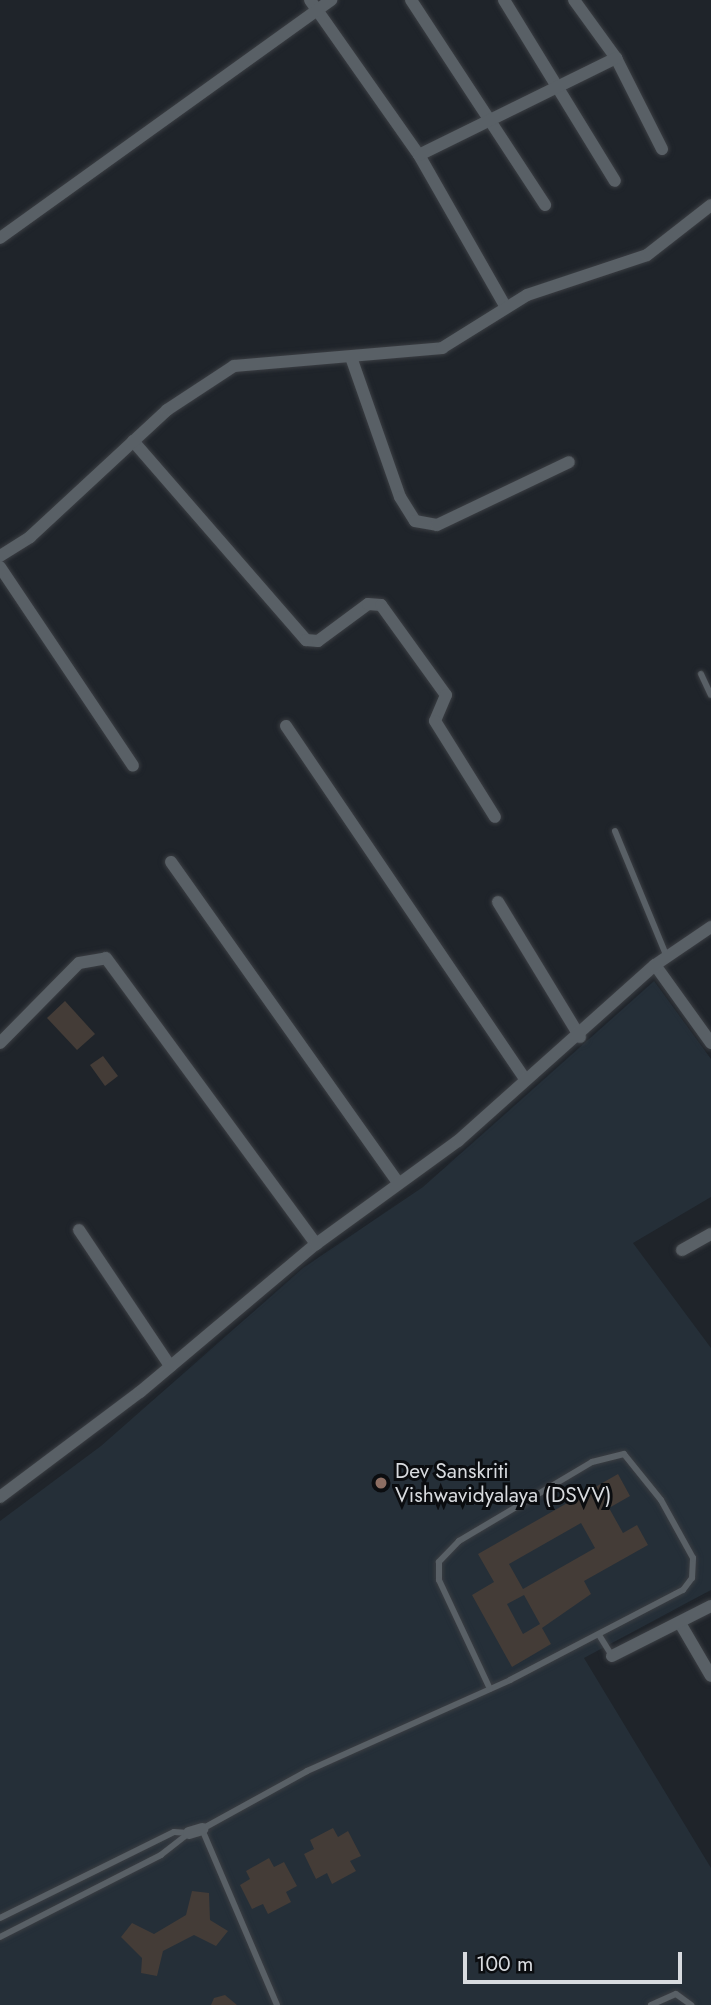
<!DOCTYPE html>
<style>
body{margin:0}
#map{position:relative;width:711px;height:2005px;overflow:hidden;background:#1f242a;font-family:Jost,sans-serif}
div>[style]{position:absolute}
[style*='--x']{left:calc(var(--x)*1px);top:calc(var(--y)*1px);width:calc(var(--w)*1px);rotate:calc(var(--a)*1deg)}
.built>*{inset:0;background:#252f38}
.building>*{inset:0;background:#443c37}
.roads{filter:drop-shadow(0 0 2px #3b3e43) drop-shadow(0 0 2px #3b3e43)}
.lane>*{height:6px;margin:-3px;padding:0 3px;transform-origin:3px;border-radius:3px;background:#596066}
.street>*{height:12px;margin:-6px;padding:0 6px;transform-origin:6px;border-radius:6px;background:#596066}
.dots>*{width:19px;height:19px;translate:-50% -50%;box-sizing:border-box;border:4px solid #0b0d10;border-radius:50%}
span{translate:-50% -50%;white-space:nowrap;text-align:center;line-height:1.15;-webkit-text-stroke:6px #0b0d10;paint-order:stroke}
.poi-label{font-size:21px;color:#d8dbdf}
.left{translate:0 -50%;text-align:left}
.scale{position:absolute;left:463px;top:1952px;width:219px;height:32px;box-sizing:border-box;border:4px solid #d8dbdf;border-top:0;padding-left:9px;font-size:21px;line-height:24px;white-space:nowrap;color:#d8dbdf;-webkit-text-stroke:5px #0b0d10;paint-order:stroke}
</style>
<div id="map">
<div class="built">
<i style="clip-path:polygon(654px 981px,711px 1059px,711px 1197px,633px 1243px,711px 1348px,711px 1590px,584px 1658px,711px 1868px,711px 2005px,0 2005px,0 1521px,101px 1446px,303px 1268px,423px 1187px)"></i>
</div>
<div class="building">
<i style="clip-path:polygon(65px 1001px,95px 1034px,77px 1050px,47px 1018px)"></i>
<i style="clip-path:polygon(103px 1056px,118px 1076px,105px 1086px,90px 1065px)"></i>
<i style="clip-path:polygon(evenodd,618px 1474px,630px 1496px,609px 1508px,623px 1533px,637px 1525px,648px 1545px,584px 1581px,591px 1594px,542px 1628px,551px 1644px,512px 1667px,472px 1595px,494px 1582px,478px 1554px,618px 1474px,581px 1523px,595px 1548px,523px 1589px,509px 1564px,581px 1523px,618px 1474px,524px 1595px,540px 1624px,523px 1634px,507px 1604px,524px 1595px)"></i>
<i style="clip-path:polygon(333px 1828px,338px 1837px,348px 1831px,361px 1856px,350px 1861px,356px 1871px,332px 1884px,327px 1873px,316px 1879px,304px 1854px,314px 1849px,310px 1840px)"></i>
<i style="clip-path:polygon(269px 1858px,274px 1867px,284px 1862px,297px 1886px,286px 1892px,291px 1902px,268px 1914px,263px 1904px,252px 1909px,240px 1885px,250px 1879px,246px 1871px)"></i>
<i style="clip-path:polygon(192px 1891px,209px 1893px,210px 1920px,228px 1931px,216px 1946px,194px 1935px,163px 1951px,157px 1976px,141px 1973px,142px 1958px,121px 1937px,132px 1923px,154px 1934px,186px 1915px)"></i>
<i style="clip-path:polygon(225px 1995px,237px 2005px,211px 2005px,214px 1998px)"></i>
</div>
<div class="roads">
<div class="lane">
<i style="--x:701;--y:674;--w:23;--a:65"></i>
<i style="--x:615;--y:831;--w:136;--a:67.6"></i>
<i style="--x:599;--y:1635;--w:25;--a:58"></i>
<i style="--x:0;--y:1918;--w:194;--a:-26.3"></i>
<i style="--x:174;--y:1832;--w:15;--a:4"></i>
<i style="--x:189;--y:1833;--w:36;--a:142"></i>
<i style="--x:161;--y:1855;--w:181;--a:153"></i>
<i style="--x:277;--y:2005;--w:191;--a:-113.1"></i>
<i style="--x:202;--y:1829;--w:120;--a:-28.9"></i>
<i style="--x:307;--y:1771;--w:222;--a:-24.1"></i>
<i style="--x:510;--y:1680;--w:195;--a:-27.5"></i>
<i style="--x:683;--y:1590;--w:15;--a:-53"></i>
<i style="--x:692;--y:1578;--w:20;--a:-87"></i>
<i style="--x:693;--y:1558;--w:66;--a:-118.9"></i>
<i style="--x:661;--y:1500;--w:59;--a:-128.8"></i>
<i style="--x:624;--y:1454;--w:33;--a:166"></i>
<i style="--x:592;--y:1462;--w:155;--a:149.3"></i>
<i style="--x:459;--y:1541;--w:29;--a:134"></i>
<i style="--x:439;--y:1562;--w:18;--a:90"></i>
<i style="--x:439;--y:1580;--w:120;--a:64.9"></i>
<i style="--x:651;--y:2005;--w:27;--a:-24"></i>
<i style="--x:676;--y:1994;--w:19;--a:36"></i>
</div>
<div class="street">
<i style="--x:310;--y:0;--w:189;--a:54.9"></i>
<i style="--x:419;--y:155;--w:174;--a:60.3"></i>
<i style="--x:411;--y:0;--w:245;--a:56.8"></i>
<i style="--x:504;--y:0;--w:212;--a:58.5"></i>
<i style="--x:574;--y:0;--w:72;--a:54.1"></i>
<i style="--x:616;--y:58;--w:102;--a:63.2"></i>
<i style="--x:419;--y:155;--w:220;--a:-26.2"></i>
<i style="--x:0;--y:238;--w:408;--a:-35.7"></i>
<i style="--x:352;--y:360;--w:145;--a:70.7"></i>
<i style="--x:400;--y:497;--w:28;--a:58"></i>
<i style="--x:415;--y:521;--w:22;--a:10"></i>
<i style="--x:437;--y:525;--w:146;--a:-25.5"></i>
<i style="--x:133;--y:441;--w:264;--a:49"></i>
<i style="--x:306;--y:640;--w:12;--a:5"></i>
<i style="--x:318;--y:641;--w:62;--a:-36.5"></i>
<i style="--x:368;--y:604;--w:13;--a:4"></i>
<i style="--x:381;--y:605;--w:111;--a:54.2"></i>
<i style="--x:446;--y:695;--w:28;--a:113"></i>
<i style="--x:435;--y:721;--w:113;--a:58"></i>
<i style="--x:0;--y:556;--w:36;--a:-32"></i>
<i style="--x:30;--y:537;--w:187;--a:-42.8"></i>
<i style="--x:167;--y:410;--w:80;--a:-33.3"></i>
<i style="--x:234;--y:366;--w:209;--a:-4.9"></i>
<i style="--x:442;--y:348;--w:100;--a:-31.9"></i>
<i style="--x:527;--y:295;--w:126;--a:-18.4"></i>
<i style="--x:647;--y:255;--w:81;--a:-38"></i>
<i style="--x:0;--y:567;--w:239;--a:56.2"></i>
<i style="--x:286;--y:726;--w:426;--a:55.9"></i>
<i style="--x:171;--y:862;--w:393;--a:54.7"></i>
<i style="--x:498;--y:902;--w:158;--a:58.7"></i>
<i style="--x:655;--y:965;--w:96;--a:54.3"></i>
<i style="--x:0;--y:1043;--w:112;--a:-45.4"></i>
<i style="--x:79;--y:963;--w:27;--a:-10"></i>
<i style="--x:106;--y:958;--w:355;--a:53.7"></i>
<i style="--x:79;--y:1230;--w:164;--a:56.2"></i>
<i style="--x:682;--y:1250;--w:33;--a:-29"></i>
<i style="--x:0;--y:1497;--w:175;--a:-36.9"></i>
<i style="--x:140;--y:1392;--w:230;--a:-40.1"></i>
<i style="--x:316;--y:1244;--w:175;--a:-36"></i>
<i style="--x:458;--y:1141;--w:264;--a:-41.8"></i>
<i style="--x:655;--y:965;--w:68;--a:-34.2"></i>
<i style="--x:680;--y:1623;--w:61;--a:59.7"></i>
<i style="--x:612;--y:1656;--w:111;--a:-26.8"></i>
<i style="--x:189;--y:1833;--w:14;--a:-17"></i>
</div>
</div>
<div class="dots">
<i style="left:381px;top:1483px;background:#8d6e63"></i>
</div>
<div class="poi-label">
<span class="left" style="left:395px;top:1483px">Dev Sanskriti<br>Vishwavidyalaya (DSVV)</span>
</div>
<div class="scale">100 m</div>
</div>
